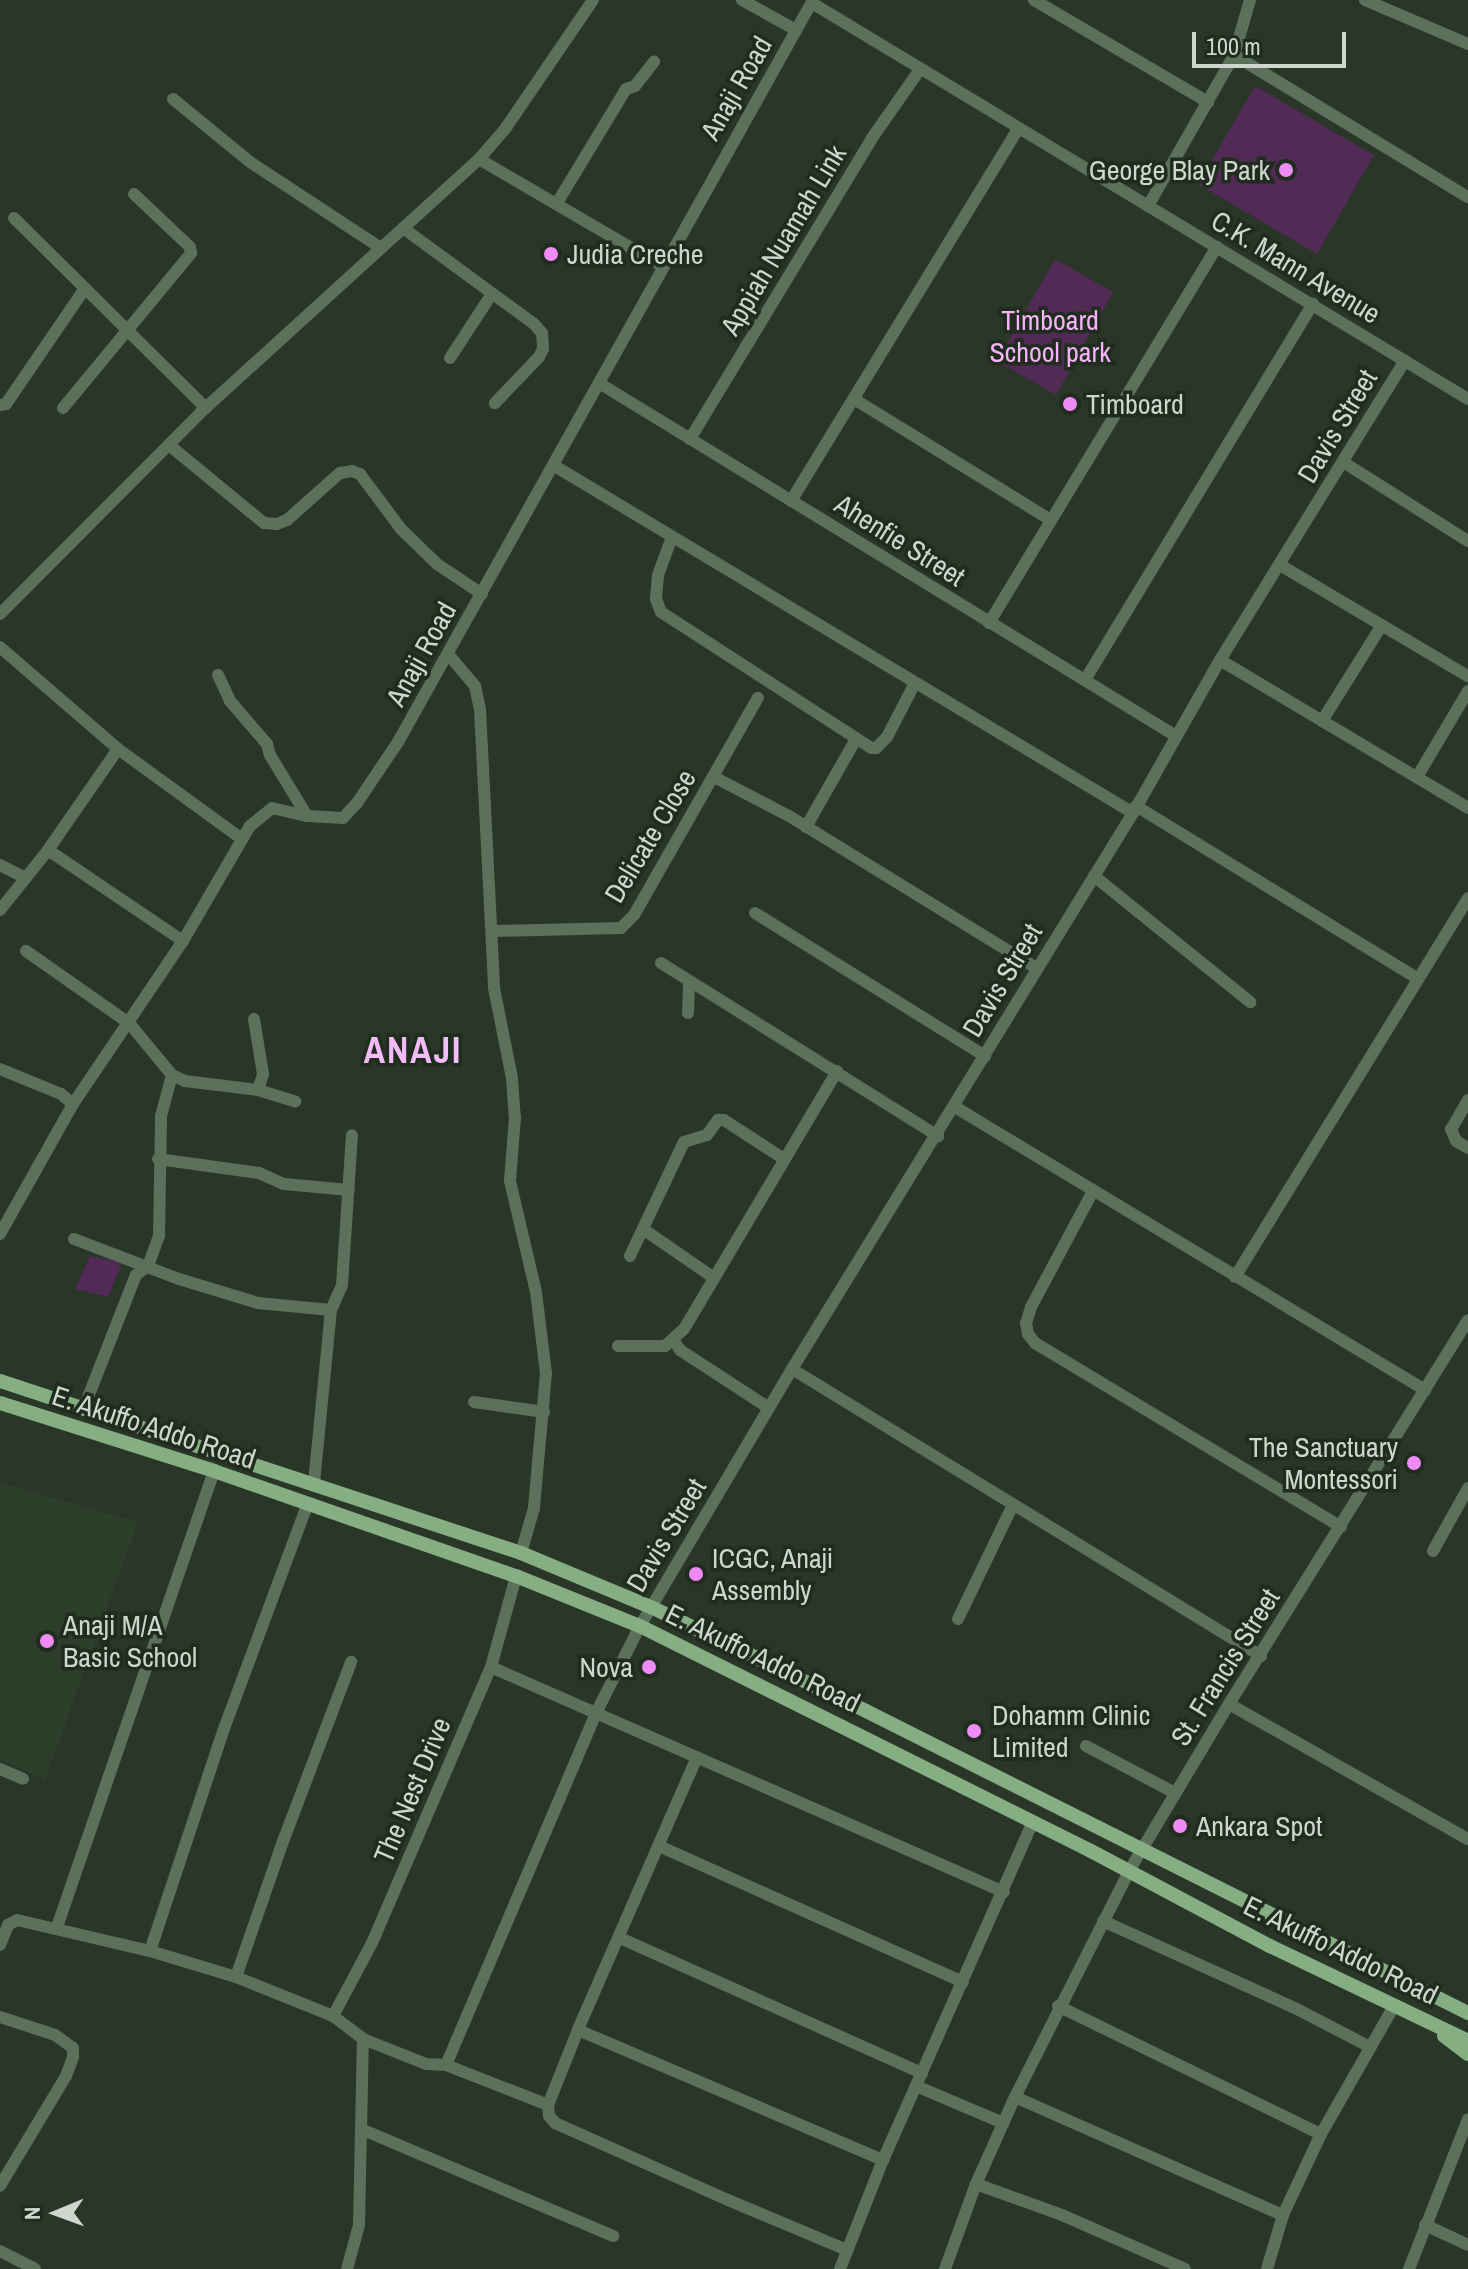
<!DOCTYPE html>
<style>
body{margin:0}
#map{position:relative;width:1468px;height:2269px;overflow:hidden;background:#293628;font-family:"Archivo Narrow",sans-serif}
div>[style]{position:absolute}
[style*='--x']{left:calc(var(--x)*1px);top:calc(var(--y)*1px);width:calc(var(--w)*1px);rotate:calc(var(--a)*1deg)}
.built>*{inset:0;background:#2d3f2b}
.green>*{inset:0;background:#522a56}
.minor>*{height:12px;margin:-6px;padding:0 6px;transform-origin:6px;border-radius:6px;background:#5d705b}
.major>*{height:14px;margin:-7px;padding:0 7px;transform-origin:7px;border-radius:7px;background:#86ae83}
.dots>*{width:22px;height:22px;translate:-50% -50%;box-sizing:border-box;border:4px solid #1f2c1e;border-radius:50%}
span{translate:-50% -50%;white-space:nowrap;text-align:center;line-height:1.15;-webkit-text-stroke:7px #1f2c1e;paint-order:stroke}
.street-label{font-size:28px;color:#ced6cd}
.poi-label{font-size:28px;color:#ced6cd}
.right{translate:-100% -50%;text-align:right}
.left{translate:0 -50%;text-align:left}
.park-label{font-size:28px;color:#f5b3f9}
.district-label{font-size:36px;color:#f3bbf7;font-weight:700;letter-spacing:2px}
.north{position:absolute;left:16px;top:2173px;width:80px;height:80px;-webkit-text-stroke:6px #1f2c1e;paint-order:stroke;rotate:269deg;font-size:22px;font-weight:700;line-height:32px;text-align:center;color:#ced6cd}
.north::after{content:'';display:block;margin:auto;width:28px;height:36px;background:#ced6cd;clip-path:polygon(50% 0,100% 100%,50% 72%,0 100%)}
.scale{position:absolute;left:1192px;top:32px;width:154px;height:36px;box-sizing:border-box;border:4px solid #ced6cd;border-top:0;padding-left:10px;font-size:24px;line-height:28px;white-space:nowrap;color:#ced6cd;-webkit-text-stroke:6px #1f2c1e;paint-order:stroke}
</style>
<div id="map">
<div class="built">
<i style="clip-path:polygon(0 1483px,138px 1522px,45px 1780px,0 1760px)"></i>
</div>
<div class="green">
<i style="clip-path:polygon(1255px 86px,1374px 155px,1317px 254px,1198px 184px)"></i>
<i style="clip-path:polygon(1055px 259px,1113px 292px,1056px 395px,997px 361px)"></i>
<i style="clip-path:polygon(90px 1256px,122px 1263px,108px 1297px,75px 1289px)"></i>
</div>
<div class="minor">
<i style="--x:742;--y:0;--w:62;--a:29.1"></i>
<i style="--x:1034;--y:0;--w:202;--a:30.4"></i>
<i style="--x:1365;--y:0;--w:112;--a:23.1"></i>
<i style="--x:812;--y:3;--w:766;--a:31.12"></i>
<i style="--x:1234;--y:55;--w:274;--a:31.3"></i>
<i style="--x:173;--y:99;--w:99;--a:39.3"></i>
<i style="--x:250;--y:162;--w:157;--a:33.3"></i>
<i style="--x:479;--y:159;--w:212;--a:30.3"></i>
<i style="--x:557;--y:203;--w:133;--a:-58.8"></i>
<i style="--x:626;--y:89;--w:9;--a:-18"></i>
<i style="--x:635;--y:86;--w:31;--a:-52"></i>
<i style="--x:1148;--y:206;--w:174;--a:-60.3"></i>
<i style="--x:1234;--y:55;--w:57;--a:-73.8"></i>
<i style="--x:14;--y:218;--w:270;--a:44.7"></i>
<i style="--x:403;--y:228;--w:162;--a:36.2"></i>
<i style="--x:534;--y:324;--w:12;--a:48"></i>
<i style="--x:542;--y:333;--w:16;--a:86"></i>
<i style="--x:543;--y:349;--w:9;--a:117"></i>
<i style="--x:539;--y:357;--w:64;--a:133.7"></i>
<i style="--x:450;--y:358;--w:75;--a:-56.9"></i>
<i style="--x:599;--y:383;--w:676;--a:31.46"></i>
<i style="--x:854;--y:399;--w:231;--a:31.6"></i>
<i style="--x:0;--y:405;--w:6;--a:-9"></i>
<i style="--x:6;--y:404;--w:140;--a:-55.7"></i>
<i style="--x:63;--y:408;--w:201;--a:-50.4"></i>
<i style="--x:191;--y:253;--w:6;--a:-99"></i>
<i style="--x:190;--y:247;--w:77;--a:-136.6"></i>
<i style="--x:690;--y:439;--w:352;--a:-58.8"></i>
<i style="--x:872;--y:138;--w:85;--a:-55"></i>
<i style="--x:169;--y:445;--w:123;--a:39.4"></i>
<i style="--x:264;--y:523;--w:13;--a:4"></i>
<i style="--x:277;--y:524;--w:11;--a:-22"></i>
<i style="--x:287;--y:520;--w:71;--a:-41.6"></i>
<i style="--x:340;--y:473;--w:12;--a:-9"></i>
<i style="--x:352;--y:471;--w:9;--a:21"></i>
<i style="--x:360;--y:474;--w:69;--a:53.3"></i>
<i style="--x:401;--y:529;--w:50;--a:44.2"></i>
<i style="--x:437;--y:564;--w:54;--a:33.7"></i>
<i style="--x:1343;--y:462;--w:148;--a:32.3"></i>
<i style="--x:553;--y:465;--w:676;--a:30.96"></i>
<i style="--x:791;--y:501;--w:437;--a:-58.6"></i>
<i style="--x:672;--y:537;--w:40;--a:110.2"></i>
<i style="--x:658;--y:575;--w:24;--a:95"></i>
<i style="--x:656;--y:599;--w:14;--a:69"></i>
<i style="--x:661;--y:612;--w:250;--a:32.9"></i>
<i style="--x:871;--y:748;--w:5;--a:0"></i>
<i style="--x:876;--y:748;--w:16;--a:-45"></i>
<i style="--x:887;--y:737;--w:61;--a:-62.6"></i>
<i style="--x:1280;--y:565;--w:218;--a:30.6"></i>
<i style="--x:0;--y:614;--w:285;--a:-45.1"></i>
<i style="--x:201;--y:412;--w:376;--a:-42.3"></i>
<i style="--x:479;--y:159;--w:40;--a:-49"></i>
<i style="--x:505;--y:129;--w:156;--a:-55.7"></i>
<i style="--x:989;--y:623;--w:440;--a:-58.8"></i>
<i style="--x:0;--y:647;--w:156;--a:40.8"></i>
<i style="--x:118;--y:749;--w:153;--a:36"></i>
<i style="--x:448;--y:654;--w:42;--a:49.8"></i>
<i style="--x:475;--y:686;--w:24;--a:78"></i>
<i style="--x:480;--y:709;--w:279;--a:87.1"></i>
<i style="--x:494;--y:988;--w:92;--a:78.7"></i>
<i style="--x:512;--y:1078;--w:39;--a:86"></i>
<i style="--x:515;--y:1117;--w:64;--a:94.5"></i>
<i style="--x:510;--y:1181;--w:114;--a:76.8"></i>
<i style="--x:536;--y:1292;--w:82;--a:83"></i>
<i style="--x:546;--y:1373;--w:136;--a:95.1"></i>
<i style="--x:534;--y:1508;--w:47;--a:106.1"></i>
<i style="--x:1220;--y:660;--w:289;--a:30.8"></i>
<i style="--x:218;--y:675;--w:29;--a:65"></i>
<i style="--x:230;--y:701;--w:57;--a:49.3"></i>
<i style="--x:267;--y:744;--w:11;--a:75"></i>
<i style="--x:270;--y:755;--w:71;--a:58.8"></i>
<i style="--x:1085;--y:680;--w:440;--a:-58.8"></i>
<i style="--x:1322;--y:721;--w:113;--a:-58"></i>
<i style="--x:714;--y:777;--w:85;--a:27.5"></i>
<i style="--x:789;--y:816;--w:290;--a:31.6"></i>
<i style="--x:1417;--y:777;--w:100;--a:-59.3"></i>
<i style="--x:1136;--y:806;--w:331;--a:31.5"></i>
<i style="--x:806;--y:827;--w:101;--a:-60.4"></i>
<i style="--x:48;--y:850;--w:163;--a:34"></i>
<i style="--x:0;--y:865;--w:29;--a:27"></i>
<i style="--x:1094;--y:876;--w:201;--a:38.9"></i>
<i style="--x:0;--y:910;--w:77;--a:-51.3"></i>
<i style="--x:48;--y:850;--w:123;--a:-55.3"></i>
<i style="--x:755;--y:913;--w:271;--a:31.9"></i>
<i style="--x:492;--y:931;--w:129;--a:-1.3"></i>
<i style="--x:621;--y:928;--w:18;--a:-45"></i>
<i style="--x:634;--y:915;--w:250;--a:-60.3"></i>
<i style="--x:26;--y:951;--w:126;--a:35"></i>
<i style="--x:129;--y:1023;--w:67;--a:50.4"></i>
<i style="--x:172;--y:1075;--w:14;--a:25"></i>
<i style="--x:185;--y:1081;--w:74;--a:7"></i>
<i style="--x:258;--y:1090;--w:39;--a:17"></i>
<i style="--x:661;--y:963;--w:327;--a:32"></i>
<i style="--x:688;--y:1013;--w:31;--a:-88"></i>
<i style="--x:254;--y:1019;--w:56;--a:80.7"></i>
<i style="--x:263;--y:1074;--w:17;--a:107"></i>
<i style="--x:0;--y:1069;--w:66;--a:22.3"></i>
<i style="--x:61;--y:1094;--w:16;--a:40"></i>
<i style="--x:1468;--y:1100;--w:34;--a:120"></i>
<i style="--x:1451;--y:1129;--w:13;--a:67"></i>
<i style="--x:1456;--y:1141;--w:14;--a:30"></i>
<i style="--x:955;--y:1107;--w:549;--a:31.05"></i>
<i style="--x:158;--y:1159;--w:102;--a:7.9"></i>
<i style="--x:259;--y:1173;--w:27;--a:24"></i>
<i style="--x:284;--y:1184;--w:65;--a:5.3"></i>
<i style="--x:1093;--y:1191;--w:132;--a:118.1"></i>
<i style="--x:1031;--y:1307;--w:17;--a:107"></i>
<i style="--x:1026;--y:1323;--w:11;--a:80"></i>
<i style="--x:1028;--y:1334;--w:11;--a:52"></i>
<i style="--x:1035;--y:1343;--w:357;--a:31"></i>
<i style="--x:643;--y:1229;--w:86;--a:34.6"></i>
<i style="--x:0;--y:1234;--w:149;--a:-60.7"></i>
<i style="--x:73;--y:1104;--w:197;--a:-56"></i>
<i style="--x:183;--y:941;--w:133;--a:-59.8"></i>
<i style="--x:250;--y:826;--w:28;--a:-39"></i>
<i style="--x:272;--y:808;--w:36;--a:13"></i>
<i style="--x:307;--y:816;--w:36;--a:3"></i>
<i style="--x:343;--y:818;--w:21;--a:-47"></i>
<i style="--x:357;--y:803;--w:73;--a:-56.1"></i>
<i style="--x:398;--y:742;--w:850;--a:-60.78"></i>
<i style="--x:74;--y:1239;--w:112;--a:20.9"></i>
<i style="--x:179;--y:1279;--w:83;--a:16.9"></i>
<i style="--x:258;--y:1303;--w:73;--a:5.5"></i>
<i style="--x:630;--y:1256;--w:126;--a:-64.7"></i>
<i style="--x:684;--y:1142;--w:24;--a:-17"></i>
<i style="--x:707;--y:1135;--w:19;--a:-54"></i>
<i style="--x:718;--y:1120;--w:6;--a:0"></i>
<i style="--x:724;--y:1120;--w:72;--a:33"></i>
<i style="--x:1235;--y:1277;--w:445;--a:-58.4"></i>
<i style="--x:674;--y:1341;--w:11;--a:56"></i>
<i style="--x:680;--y:1350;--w:106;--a:33.1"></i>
<i style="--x:618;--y:1346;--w:47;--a:0"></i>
<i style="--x:665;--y:1346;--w:25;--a:-42"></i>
<i style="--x:684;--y:1329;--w:300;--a:-59.3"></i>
<i style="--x:792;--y:1369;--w:550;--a:31.46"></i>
<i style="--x:474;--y:1402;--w:71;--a:8.1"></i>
<i style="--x:83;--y:1410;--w:145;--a:-68.6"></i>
<i style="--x:136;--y:1275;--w:15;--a:-37"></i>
<i style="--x:148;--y:1266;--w:33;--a:-70"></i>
<i style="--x:159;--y:1235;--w:119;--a:-89"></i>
<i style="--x:161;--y:1116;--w:42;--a:-75"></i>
<i style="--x:314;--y:1483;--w:174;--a:-84.4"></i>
<i style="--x:331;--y:1310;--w:27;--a:-66"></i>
<i style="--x:342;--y:1285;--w:150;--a:-86.2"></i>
<i style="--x:1433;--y:1551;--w:72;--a:-60.9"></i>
<i style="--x:958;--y:1619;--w:124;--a:-64.3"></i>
<i style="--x:491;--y:1667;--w:560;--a:23.68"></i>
<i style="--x:1229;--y:1704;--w:274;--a:29.5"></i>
<i style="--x:1086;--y:1746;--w:101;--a:27.8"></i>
<i style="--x:697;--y:1757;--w:298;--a:113.6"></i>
<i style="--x:578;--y:2030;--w:81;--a:111.8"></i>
<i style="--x:548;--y:2105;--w:11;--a:85"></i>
<i style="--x:549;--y:2116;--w:9;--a:49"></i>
<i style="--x:555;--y:2123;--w:189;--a:24"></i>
<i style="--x:728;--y:2200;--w:129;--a:22.8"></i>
<i style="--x:0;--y:1769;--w:25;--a:23"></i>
<i style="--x:659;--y:1846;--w:333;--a:24.1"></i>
<i style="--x:1103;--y:1921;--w:211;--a:24.4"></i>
<i style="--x:1295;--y:2008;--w:85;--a:27.5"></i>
<i style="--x:57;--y:1927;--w:482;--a:-71"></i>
<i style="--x:620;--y:1938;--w:331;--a:24.1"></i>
<i style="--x:0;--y:1945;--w:22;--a:-68"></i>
<i style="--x:8;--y:1925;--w:10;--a:-29"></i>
<i style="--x:17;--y:1920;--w:137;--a:13.1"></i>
<i style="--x:150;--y:1951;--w:90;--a:16.8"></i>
<i style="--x:236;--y:1977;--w:105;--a:21.9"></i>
<i style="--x:333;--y:2016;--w:38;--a:37"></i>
<i style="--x:363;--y:2039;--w:68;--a:21.6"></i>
<i style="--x:426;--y:2064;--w:20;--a:3"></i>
<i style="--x:446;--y:2065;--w:383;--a:-66.9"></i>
<i style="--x:596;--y:1713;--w:97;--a:-63.2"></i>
<i style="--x:640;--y:1626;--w:299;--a:-59.4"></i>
<i style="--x:792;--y:1369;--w:652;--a:-58.48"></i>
<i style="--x:1133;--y:813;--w:176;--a:-60.4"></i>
<i style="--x:1220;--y:660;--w:352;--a:-58.3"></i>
<i style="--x:150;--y:1951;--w:237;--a:-71.6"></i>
<i style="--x:225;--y:1726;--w:236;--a:-69.6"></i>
<i style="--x:236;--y:1977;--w:141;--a:-70.9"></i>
<i style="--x:282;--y:1844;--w:195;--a:-69.2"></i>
<i style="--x:1058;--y:2006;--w:292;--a:26"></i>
<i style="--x:333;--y:2016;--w:83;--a:-61.9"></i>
<i style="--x:372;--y:1943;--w:301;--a:-66.7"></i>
<i style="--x:491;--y:1667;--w:94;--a:-74.6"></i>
<i style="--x:0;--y:2017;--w:58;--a:18.1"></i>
<i style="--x:55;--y:2035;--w:22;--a:36"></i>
<i style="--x:73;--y:2048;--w:9;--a:90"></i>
<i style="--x:73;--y:2057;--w:20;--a:110"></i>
<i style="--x:66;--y:2076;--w:128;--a:121"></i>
<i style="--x:578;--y:2030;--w:332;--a:23.1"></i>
<i style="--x:446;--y:2065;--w:110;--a:21.4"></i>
<i style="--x:916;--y:2086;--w:95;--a:23"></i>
<i style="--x:1015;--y:2097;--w:293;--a:23.8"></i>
<i style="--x:361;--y:2129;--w:274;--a:23"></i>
<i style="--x:976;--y:2184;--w:91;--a:19.8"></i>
<i style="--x:1062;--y:2215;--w:134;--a:23.7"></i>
<i style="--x:1425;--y:2225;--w:47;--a:24.9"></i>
<i style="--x:0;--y:2251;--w:39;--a:27"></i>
<i style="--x:347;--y:2269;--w:46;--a:-74.7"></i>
<i style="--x:359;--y:2225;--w:186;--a:-88.8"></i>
<i style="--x:840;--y:2269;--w:117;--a:-68.5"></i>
<i style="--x:883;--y:2160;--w:368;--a:-66.1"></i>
<i style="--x:945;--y:2269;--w:90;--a:-70"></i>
<i style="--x:976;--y:2184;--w:95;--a:-65.9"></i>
<i style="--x:1015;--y:2097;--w:253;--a:-63.2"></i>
<i style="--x:1129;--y:1871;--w:195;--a:-59.1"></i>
<i style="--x:1229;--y:1704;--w:452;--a:-58.1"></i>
<i style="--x:1267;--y:2269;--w:56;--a:-73.5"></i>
<i style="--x:1283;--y:2215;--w:89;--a:-64.9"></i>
<i style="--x:1321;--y:2134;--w:147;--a:-60.3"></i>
<i style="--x:1409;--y:2269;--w:161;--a:-68.5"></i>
</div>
<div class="major">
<i style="--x:0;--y:1381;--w:549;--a:18.27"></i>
<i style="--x:521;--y:1553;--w:141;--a:22.6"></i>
<i style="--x:651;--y:1607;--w:239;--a:25.8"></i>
<i style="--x:866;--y:1711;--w:674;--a:26.64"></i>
<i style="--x:0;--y:1403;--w:225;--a:17.6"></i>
<i style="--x:214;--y:1471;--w:320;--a:19.2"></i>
<i style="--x:516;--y:1576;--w:134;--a:22"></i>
<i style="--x:640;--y:1626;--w:504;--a:26.51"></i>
<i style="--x:1091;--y:1851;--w:203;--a:28"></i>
<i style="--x:1270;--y:1946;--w:220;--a:25.6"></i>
<i style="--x:1444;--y:2036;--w:30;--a:37"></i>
</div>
<div class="dots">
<i style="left:1286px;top:170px;background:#ef8bf7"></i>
<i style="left:551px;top:254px;background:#ef8bf7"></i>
<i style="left:1070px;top:404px;background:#ef8bf7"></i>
<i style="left:1414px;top:1463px;background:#ef8bf7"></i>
<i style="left:696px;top:1574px;background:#ef8bf7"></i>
<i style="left:47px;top:1641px;background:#ef8bf7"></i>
<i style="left:649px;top:1667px;background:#ef8bf7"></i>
<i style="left:974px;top:1731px;background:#ef8bf7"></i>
<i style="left:1180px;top:1826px;background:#ef8bf7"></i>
</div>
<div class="street-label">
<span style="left:736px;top:88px;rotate:-60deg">Anaji Road</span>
<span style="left:783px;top:240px;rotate:-59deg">Appiah Nuamah Link</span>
<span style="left:1296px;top:267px;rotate:31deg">C.K. Mann Avenue</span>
<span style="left:1337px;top:426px;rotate:-59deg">Davis Street</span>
<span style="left:900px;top:540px;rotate:32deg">Ahenfie Street</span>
<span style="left:421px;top:654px;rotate:-61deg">Anaji Road</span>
<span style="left:650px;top:836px;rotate:-59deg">Delicate Close</span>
<span style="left:1002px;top:980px;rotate:-59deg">Davis Street</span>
<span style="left:154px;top:1427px;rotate:18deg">E. Akuffo Addo Road</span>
<span style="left:666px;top:1535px;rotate:-59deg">Davis Street</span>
<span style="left:763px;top:1658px;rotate:26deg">E. Akuffo Addo Road</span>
<span style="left:1225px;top:1667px;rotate:-58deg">St. Francis Street</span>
<span style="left:412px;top:1790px;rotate:-67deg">The Nest Drive</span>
<span style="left:1341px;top:1950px;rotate:26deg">E. Akuffo Addo Road</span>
</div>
<div class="poi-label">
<span class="right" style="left:1270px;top:170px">George Blay Park</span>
<span class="left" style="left:567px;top:254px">Judia Creche</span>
<span class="left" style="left:1086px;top:404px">Timboard</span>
<span class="right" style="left:1398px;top:1463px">The Sanctuary<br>Montessori</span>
<span class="left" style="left:712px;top:1574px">ICGC, Anaji<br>Assembly</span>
<span class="left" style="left:63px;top:1641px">Anaji M/A<br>Basic School</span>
<span class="right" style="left:633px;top:1667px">Nova</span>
<span class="left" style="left:992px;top:1731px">Dohamm Clinic<br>Limited</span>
<span class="left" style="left:1196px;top:1826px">Ankara Spot</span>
</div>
<div class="park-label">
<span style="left:1050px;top:336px">Timboard<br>School park</span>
</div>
<div class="district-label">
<span style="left:413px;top:1051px">ANAJI</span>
</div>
<div class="north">N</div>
<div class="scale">100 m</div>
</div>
